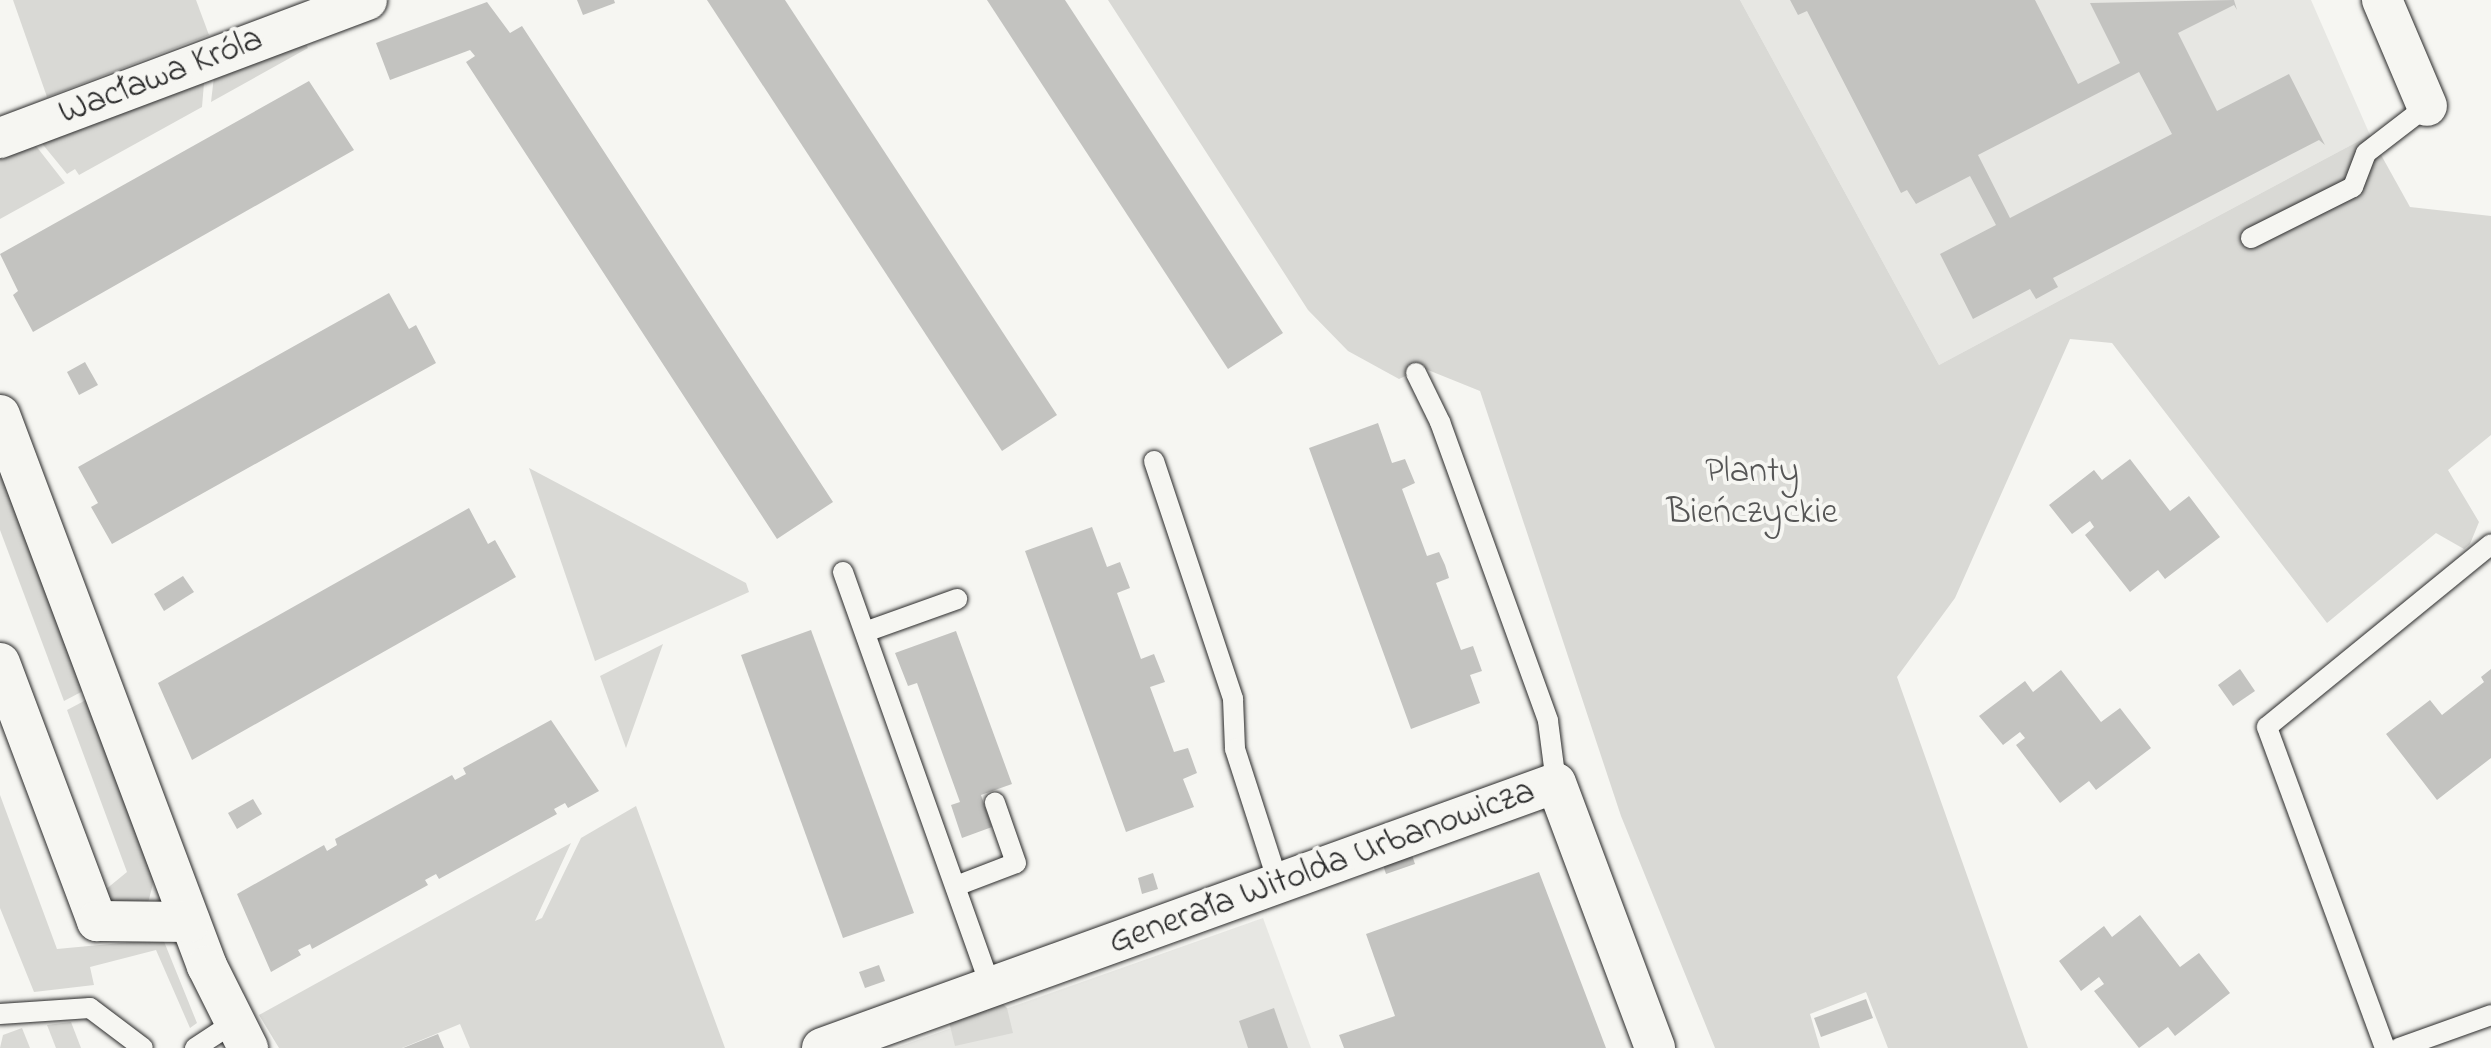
<!DOCTYPE html>
<meta charset="utf-8">
<style>
body{margin:0}
#map{position:relative;width:2491px;height:1048px;overflow:hidden;background:#f6f6f2;font-family:"Indie Flower",sans-serif}
div>[style]{position:absolute}
[style*='--x']{left:calc(var(--x)*1px);top:calc(var(--y)*1px);width:calc(var(--w)*1px);rotate:calc(var(--a)*1deg)}
.built>*{inset:0;background:#e7e7e3}
.green>*{inset:0;background:#d9d9d5}
.building>*{inset:0;background:#c3c3c0}
.roads{filter:drop-shadow(0 0 2px #2b2b2b) drop-shadow(0 0 2px #2b2b2b)}
.lane>*{height:20px;margin:-10px;padding:0 10px;transform-origin:10px;border-radius:10px;background:#f6f6f2}
.street>*{height:40px;margin:-20px;padding:0 20px;transform-origin:20px;border-radius:20px;background:#f6f6f2}
span{translate:-50% -50%;white-space:nowrap;text-align:center;line-height:1.15;-webkit-text-stroke:8px #f6f6f2;paint-order:stroke}
.street-label{font-size:36px;color:#2b2b2b}
.park-label{font-size:36px;color:#565656}
</style>
<div id="map">
<div class="built">
<i style="clip-path:polygon(1740px 0,2311px 0,2370px 135px,1939px 365px)"></i>
<i style="clip-path:polygon(1263px 918px,1311px 1048px,895px 1048px)"></i>
</div>
<div class="green">
<i style="clip-path:polygon(13px 0,196px 0,209px 35px,47px 97px)"></i>
<i style="clip-path:polygon(1108px 0,1740px 0,1939px 365px,2370px 135px,2410px 207px,2491px 216px,2491px 435px,2448px 470px,2479px 522px,2470px 544px,2464px 549px,2436px 533px,2327px 623px,2112px 343px,2070px 339px,1955px 598px,1897px 677px,2028px 1048px,1888px 1048px,1866px 992px,1810px 1014px,1820px 1048px,1715px 1048px,1621px 816px,1480px 391px,1423px 368px,1399px 379px,1348px 351px,1308px 310px)"></i>
<i style="clip-path:polygon(301px 35px,308px 48px,211px 102px,215px 68px)"></i>
<i style="clip-path:polygon(205px 71px,202px 107px,79px 175px,75px 169px,67px 174px,35px 135px)"></i>
<i style="clip-path:polygon(29px 137px,65px 183px,0 219px,0 148px)"></i>
<i style="clip-path:polygon(529px 468px,746px 583px,749px 592px,595px 661px)"></i>
<i style="clip-path:polygon(0 470px,83px 691px,64px 701px,0 530px)"></i>
<i style="clip-path:polygon(663px 644px,626px 748px,600px 676px)"></i>
<i style="clip-path:polygon(86px 700px,154px 880px,148px 903px,111px 903px,105px 890px,127px 872px,67px 710px)"></i>
<i style="clip-path:polygon(0 795px,57px 949px,163px 939px,197px 1023px,190px 1028px,156px 950px,90px 967px,94px 985px,34px 992px,0 908px)"></i>
<i style="clip-path:polygon(636px 806px,725px 1048px,470px 1048px,460px 1024px,402px 1048px,279px 1048px,259px 1015px,571px 843px,535px 921px,542px 918px,581px 838px)"></i>
<i style="clip-path:polygon(999px 1000px,1007px 1008px,1013px 1033px,955px 1046px,949px 1022px)"></i>
<i style="clip-path:polygon(71px 1022px,81px 1048px,56px 1048px,47px 1025px)"></i>
<i style="clip-path:polygon(22px 1028px,30px 1048px,0 1048px,3px 1035px)"></i>
</div>
<div class="building">
<i style="clip-path:polygon(577px 0,614px 0,615px 3px,583px 15px)"></i>
<i style="clip-path:polygon(707px 0,785px 0,1057px 415px,1002px 451px)"></i>
<i style="clip-path:polygon(987px 0,1065px 0,1283px 333px,1228px 369px)"></i>
<i style="clip-path:polygon(evenodd,1790px 0,2035px 0,2078px 84px,2120px 63px,2090px 3px,2234px 0,2237px 10px,2234px 5px,2178px 33px,2217px 111px,2289px 74px,2325px 145px,2319px 140px,2053px 278px,2058px 287px,2036px 299px,2030px 289px,1973px 319px,1940px 254px,1996px 225px,1970px 176px,1916px 204px,1907px 190px,1901px 193px,1807px 11px,1798px 15px,1790px 0,2139px 72px,2172px 134px,2010px 218px,1978px 155px,2139px 72px)"></i>
<i style="clip-path:polygon(487px 2px,510px 33px,522px 26px,833px 502px,777px 539px,466px 62px,475px 56px,470px 50px,390px 80px,376px 43px)"></i>
<i style="clip-path:polygon(309px 81px,354px 150px,33px 332px,13px 295px,18px 291px,0 254px)"></i>
<i style="clip-path:polygon(389px 293px,409px 329px,416px 325px,436px 363px,112px 544px,91px 507px,98px 503px,78px 467px)"></i>
<i style="clip-path:polygon(85px 362px,98px 385px,79px 395px,67px 372px)"></i>
<i style="clip-path:polygon(1378px 423px,1392px 463px,1405px 459px,1415px 483px,1402px 489px,1427px 556px,1439px 552px,1445px 565px,1449px 578px,1436px 583px,1461px 650px,1473px 646px,1482px 671px,1470px 675px,1480px 703px,1411px 729px,1309px 448px)"></i>
<i style="clip-path:polygon(2130px 459px,2170px 511px,2189px 496px,2220px 537px,2165px 579px,2158px 570px,2130px 592px,2085px 535px,2094px 527px,2090px 521px,2072px 534px,2049px 505px,2094px 470px,2102px 480px)"></i>
<i style="clip-path:polygon(469px 508px,488px 544px,495px 540px,516px 577px,192px 760px,158px 683px)"></i>
<i style="clip-path:polygon(1092px 527px,1107px 567px,1120px 562px,1130px 588px,1117px 593px,1141px 659px,1154px 654px,1160px 669px,1165px 682px,1150px 687px,1174px 752px,1188px 748px,1197px 773px,1183px 779px,1194px 807px,1126px 832px,1025px 551px)"></i>
<i style="clip-path:polygon(183px 576px,194px 592px,164px 611px,154px 594px)"></i>
<i style="clip-path:polygon(811px 630px,914px 913px,843px 938px,741px 655px)"></i>
<i style="clip-path:polygon(956px 631px,1012px 784px,981px 795px,992px 827px,962px 838px,951px 805px,960px 802px,917px 683px,908px 686px,895px 653px)"></i>
<i style="clip-path:polygon(2240px 669px,2255px 691px,2233px 706px,2218px 685px)"></i>
<i style="clip-path:polygon(2491px 669px,2491px 758px,2437px 800px,2386px 734px,2430px 700px,2442px 715px,2484px 682px,2481px 677px)"></i>
<i style="clip-path:polygon(2061px 670px,2101px 722px,2120px 708px,2151px 748px,2096px 790px,2089px 781px,2060px 803px,2016px 745px,2025px 738px,2020px 732px,2003px 745px,1979px 716px,2025px 681px,2033px 692px)"></i>
<i style="clip-path:polygon(551px 720px,599px 791px,568px 808px,565px 803px,554px 809px,557px 814px,439px 879px,436px 874px,425px 880px,428px 885px,312px 949px,310px 944px,298px 950px,301px 955px,271px 972px,237px 894px,324px 845px,327px 851px,337px 845px,335px 839px,452px 775px,455px 780px,466px 774px,463px 768px)"></i>
<i style="clip-path:polygon(253px 799px,262px 814px,237px 829px,228px 813px)"></i>
<i style="clip-path:polygon(1411px 852px,1415px 864px,1386px 874px,1382px 862px)"></i>
<i style="clip-path:polygon(1539px 872px,1606px 1048px,1344px 1048px,1339px 1035px,1395px 1016px,1366px 934px)"></i>
<i style="clip-path:polygon(1153px 873px,1158px 889px,1142px 894px,1138px 878px)"></i>
<i style="clip-path:polygon(2140px 915px,2180px 967px,2199px 953px,2230px 993px,2175px 1036px,2168px 1027px,2139px 1048px,2094px 991px,2104px 984px,2099px 977px,2081px 991px,2059px 961px,2104px 926px,2112px 937px)"></i>
<i style="clip-path:polygon(879px 965px,885px 981px,865px 988px,859px 972px)"></i>
<i style="clip-path:polygon(1866px 999px,1873px 1018px,1821px 1037px,1814px 1018px)"></i>
<i style="clip-path:polygon(1274px 1008px,1288px 1048px,1248px 1048px,1239px 1021px)"></i>
<i style="clip-path:polygon(438px 1034px,444px 1048px,403px 1048px)"></i>
</div>
<div class="roads">
<div class="lane">
<i style="--x:2251;--y:238;--w:114;--a:-26.6"></i>
<i style="--x:2353;--y:187;--w:36;--a:-69"></i>
<i style="--x:2366;--y:153;--w:77;--a:-37.6"></i>
<i style="--x:1416;--y:373;--w:55;--a:63.9"></i>
<i style="--x:1440;--y:422;--w:318;--a:70.1"></i>
<i style="--x:1548;--y:721;--w:63;--a:82.6"></i>
<i style="--x:1154;--y:461;--w:251;--a:71.6"></i>
<i style="--x:1233;--y:699;--w:50;--a:87.7"></i>
<i style="--x:1235;--y:749;--w:140;--a:72.1"></i>
<i style="--x:843;--y:572;--w:442;--a:70.4"></i>
<i style="--x:865;--y:632;--w:98;--a:-19.7"></i>
<i style="--x:956;--y:886;--w:64;--a:-21"></i>
<i style="--x:1016;--y:863;--w:64;--a:-109.3"></i>
<i style="--x:0;--y:1014;--w:90;--a:-3.8"></i>
<i style="--x:90;--y:1008;--w:66;--a:37"></i>
<i style="--x:195;--y:1048;--w:45;--a:-33.3"></i>
<i style="--x:2385;--y:1048;--w:342;--a:-110.2"></i>
<i style="--x:2267;--y:727;--w:289;--a:-39.2"></i>
<i style="--x:2399;--y:1048;--w:98;--a:-19.7"></i>
</div>
<div class="street">
<i style="--x:2382;--y:0;--w:115;--a:67"></i>
<i style="--x:0;--y:138;--w:392;--a:-20.6"></i>
<i style="--x:0;--y:415;--w:589;--a:69.41"></i>
<i style="--x:207;--y:966;--w:92;--a:63.4"></i>
<i style="--x:0;--y:663;--w:276;--a:69.4"></i>
<i style="--x:97;--y:921;--w:93;--a:0.6"></i>
<i style="--x:822;--y:1048;--w:780;--a:-19.85"></i>
<i style="--x:1556;--y:783;--w:283;--a:69.5"></i>
</div>
</div>
<div class="street-label">
<span style="left:161px;top:77px;rotate:-21deg">Wacława Króla</span>
<span style="left:1322px;top:868px;rotate:-20deg">Generała Witolda Urbanowicza</span>
</div>
<div class="park-label">
<span style="left:1752px;top:493px">Planty<br>Bieńczyckie</span>
</div>
</div>
